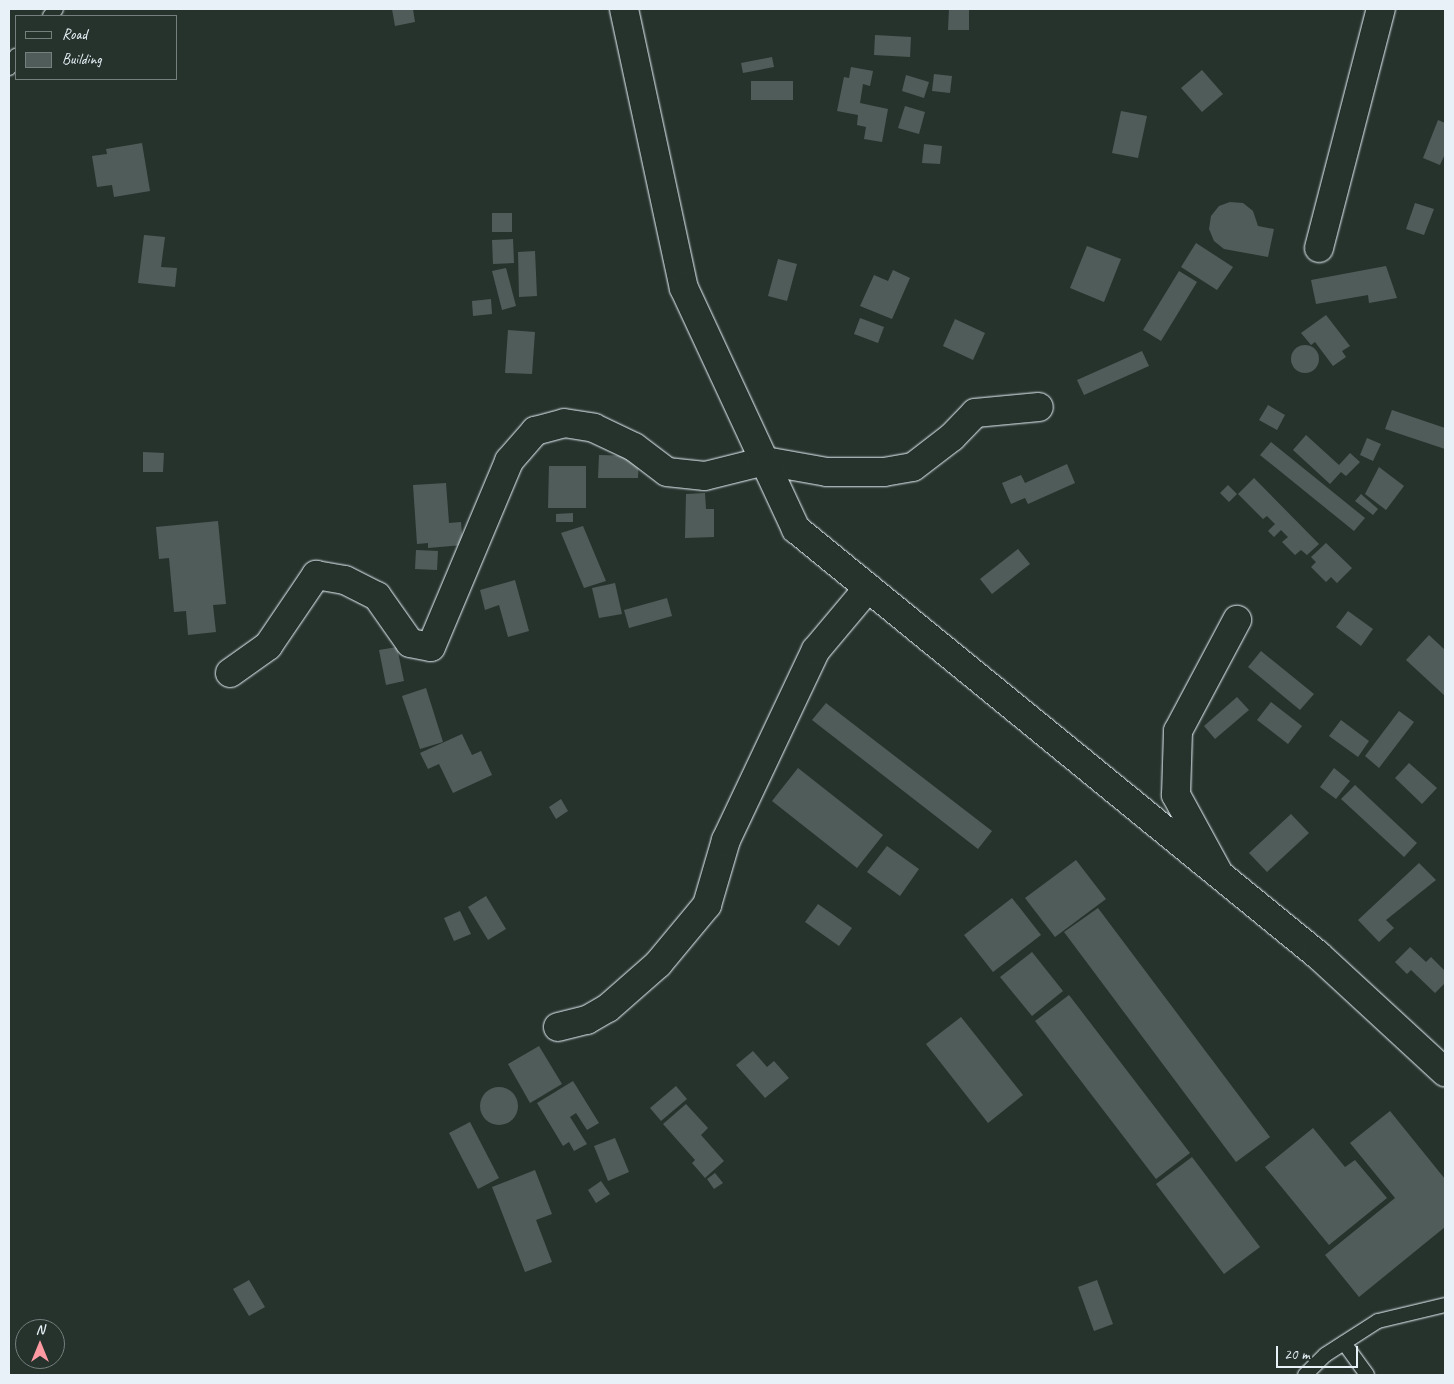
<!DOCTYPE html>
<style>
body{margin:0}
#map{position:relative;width:1454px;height:1384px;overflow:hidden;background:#26332d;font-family:Caveat,sans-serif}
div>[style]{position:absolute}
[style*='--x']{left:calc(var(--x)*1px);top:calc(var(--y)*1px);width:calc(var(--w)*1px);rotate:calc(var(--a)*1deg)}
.building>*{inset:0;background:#505c59}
.round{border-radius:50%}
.roads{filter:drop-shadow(0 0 1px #e8f1f8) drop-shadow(0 0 1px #e8f1f8)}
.service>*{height:14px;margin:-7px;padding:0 7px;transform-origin:7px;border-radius:7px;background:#26332d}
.minor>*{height:28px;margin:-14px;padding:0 14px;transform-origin:14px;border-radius:14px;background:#26332d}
.secondary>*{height:28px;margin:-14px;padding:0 14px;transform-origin:14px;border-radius:14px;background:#26332d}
span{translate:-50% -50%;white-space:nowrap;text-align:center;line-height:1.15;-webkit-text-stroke:4px #26332d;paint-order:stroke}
.frame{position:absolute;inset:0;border:10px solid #e8f1f8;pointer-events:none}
.legend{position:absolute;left:15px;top:15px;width:162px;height:65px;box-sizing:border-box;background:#26332d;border:1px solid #747f7e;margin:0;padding:6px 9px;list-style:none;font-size:15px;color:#e8f1f8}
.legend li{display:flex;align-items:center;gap:10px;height:25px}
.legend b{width:25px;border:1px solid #747f7e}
.north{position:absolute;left:15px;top:1319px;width:50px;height:50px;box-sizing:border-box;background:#26332d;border:1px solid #747f7e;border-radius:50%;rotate:0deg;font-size:14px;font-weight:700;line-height:20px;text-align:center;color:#e8f1f8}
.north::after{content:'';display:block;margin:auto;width:18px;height:22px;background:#ff9aa2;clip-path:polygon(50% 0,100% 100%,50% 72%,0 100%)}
.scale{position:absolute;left:1276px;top:1346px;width:82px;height:22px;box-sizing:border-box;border:2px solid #e8f1f8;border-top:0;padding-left:6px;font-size:15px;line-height:18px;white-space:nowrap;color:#e8f1f8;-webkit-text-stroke:4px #26332d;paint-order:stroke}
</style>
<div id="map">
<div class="building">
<i style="clip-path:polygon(392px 9px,413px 9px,415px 22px,395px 26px)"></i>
<i style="clip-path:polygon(949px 9px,969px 9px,969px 30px,948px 30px)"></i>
<i style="clip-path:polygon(875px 35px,911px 37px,910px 57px,874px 55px)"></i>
<i style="clip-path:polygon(772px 57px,774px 67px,743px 73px,741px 63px)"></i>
<i style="clip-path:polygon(851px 67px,873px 71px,870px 86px,863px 84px,860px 103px,888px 109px,882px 142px,864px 139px,866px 127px,857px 125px,858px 115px,837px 111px,844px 77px,849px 78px)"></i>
<i style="clip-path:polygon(1202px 70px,1223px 94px,1202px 112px,1181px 88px)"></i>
<i style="clip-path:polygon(934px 74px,952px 76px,950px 93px,932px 91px)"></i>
<i style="clip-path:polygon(906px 75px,929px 82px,924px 98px,902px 91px)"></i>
<i style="clip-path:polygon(751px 81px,793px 81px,793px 100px,751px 100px)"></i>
<i style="clip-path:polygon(905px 106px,925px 112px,919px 134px,898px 128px)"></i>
<i style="clip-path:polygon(1121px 111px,1147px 116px,1138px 158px,1112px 153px)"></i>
<i style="clip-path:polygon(1438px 120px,1445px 123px,1445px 154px,1440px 165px,1423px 158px)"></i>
<i style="clip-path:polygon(142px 143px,150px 191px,114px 197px,112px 185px,97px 187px,92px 156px,107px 154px,106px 149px)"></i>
<i style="clip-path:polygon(924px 144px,942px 146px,940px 164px,922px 163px)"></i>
<i style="clip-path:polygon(1230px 202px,1243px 203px,1253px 211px,1258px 226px,1274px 229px,1268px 257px,1224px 249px,1214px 241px,1209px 229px,1211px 216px,1219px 206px)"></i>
<i style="clip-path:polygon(1415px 203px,1434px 209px,1424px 235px,1406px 229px)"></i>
<i style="clip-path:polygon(492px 213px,512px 213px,512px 232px,492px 232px)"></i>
<i style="clip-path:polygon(144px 235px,165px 237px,161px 267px,177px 268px,175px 287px,138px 283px)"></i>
<i style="clip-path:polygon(513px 239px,514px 263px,493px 264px,492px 240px)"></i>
<i style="clip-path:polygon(1196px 243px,1233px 267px,1217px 290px,1181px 267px)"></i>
<i style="clip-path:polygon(1087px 246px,1121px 259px,1104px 302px,1070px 288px)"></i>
<i style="clip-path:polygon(535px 251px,537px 296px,519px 297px,518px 252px)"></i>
<i style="clip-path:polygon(778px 259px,797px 264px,787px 301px,768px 296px)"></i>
<i style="clip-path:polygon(1386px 266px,1397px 298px,1369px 303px,1368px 295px,1316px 304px,1311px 280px)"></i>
<i style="clip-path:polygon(506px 268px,516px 306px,502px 310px,492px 271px)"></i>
<i style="clip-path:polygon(893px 270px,910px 278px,892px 319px,860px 306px,874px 275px,888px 281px)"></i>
<i style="clip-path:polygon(1179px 271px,1197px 282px,1161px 341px,1143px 330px)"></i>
<i style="clip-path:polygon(491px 299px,492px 314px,473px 316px,472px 301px)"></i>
<i style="clip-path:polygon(1326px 315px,1350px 346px,1342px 351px,1346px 357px,1333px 366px,1315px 342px,1311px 345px,1301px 333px)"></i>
<i style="clip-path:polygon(860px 318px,884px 327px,878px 343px,854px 334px)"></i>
<i style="clip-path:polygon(955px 319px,985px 333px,973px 360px,943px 346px)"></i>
<i style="clip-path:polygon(508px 330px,535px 332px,532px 374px,505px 373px)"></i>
<i class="round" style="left:1291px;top:345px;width:28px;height:28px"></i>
<i style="clip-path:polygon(1142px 351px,1149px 366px,1084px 395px,1077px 380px)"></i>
<i style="clip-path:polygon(1268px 405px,1285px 415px,1277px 430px,1259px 420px)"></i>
<i style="clip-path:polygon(1392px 410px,1445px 428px,1445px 449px,1385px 429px)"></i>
<i style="clip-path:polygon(1306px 435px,1339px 465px,1350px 453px,1360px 462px,1346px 476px,1341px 472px,1330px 484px,1293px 450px)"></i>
<i style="clip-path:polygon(1367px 438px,1381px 444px,1373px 461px,1360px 455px)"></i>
<i style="clip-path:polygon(1271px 442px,1365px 518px,1354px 531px,1260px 455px)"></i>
<i style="clip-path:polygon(143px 452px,164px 453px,163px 472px,143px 472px)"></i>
<i style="clip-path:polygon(599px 455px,639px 456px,638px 478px,598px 478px)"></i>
<i style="clip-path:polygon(1067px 464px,1075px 483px,1028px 504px,1025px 498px,1011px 504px,1002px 483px,1021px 475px,1025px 483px)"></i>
<i style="clip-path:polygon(549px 466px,586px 466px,586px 508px,548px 508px)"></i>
<i style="clip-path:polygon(1379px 467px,1404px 486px,1386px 510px,1365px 494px)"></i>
<i style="clip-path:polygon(1254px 478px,1319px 544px,1307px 555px,1301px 550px,1295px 555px,1282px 542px,1288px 537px,1281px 530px,1274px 537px,1268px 531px,1275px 524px,1267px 516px,1263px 519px,1238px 494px)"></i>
<i style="clip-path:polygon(446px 483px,449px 523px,461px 522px,463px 545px,428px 548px,428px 543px,417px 544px,413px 485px)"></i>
<i style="clip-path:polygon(1228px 485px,1237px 494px,1229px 502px,1220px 493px)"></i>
<i style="clip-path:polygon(705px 493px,706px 509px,714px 509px,714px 537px,685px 538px,686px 494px)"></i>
<i style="clip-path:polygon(1361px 494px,1378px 509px,1373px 515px,1355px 501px)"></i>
<i style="clip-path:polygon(573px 513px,573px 522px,556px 522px,556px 514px)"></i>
<i style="clip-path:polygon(218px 521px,226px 604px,213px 605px,216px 632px,188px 635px,186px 611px,174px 612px,169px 558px,159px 559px,156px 527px)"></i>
<i style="clip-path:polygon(583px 526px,606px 581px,584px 588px,561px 533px)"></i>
<i style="clip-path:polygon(1326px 543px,1352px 568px,1337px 583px,1331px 577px,1326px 582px,1311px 567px,1316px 562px,1311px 557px)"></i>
<i style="clip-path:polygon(1018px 549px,1030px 564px,992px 594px,980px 579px)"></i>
<i style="clip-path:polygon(416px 550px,438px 551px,437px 570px,415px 569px)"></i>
<i style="clip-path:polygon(515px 580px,529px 631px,508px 637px,499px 605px,485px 610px,480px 590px)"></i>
<i style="clip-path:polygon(615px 583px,622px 614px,599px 618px,592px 588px)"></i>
<i style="clip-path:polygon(667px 598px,672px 616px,629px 628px,624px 610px)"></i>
<i style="clip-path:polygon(1348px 611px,1373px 629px,1361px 646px,1336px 627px)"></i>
<i style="clip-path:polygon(1429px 635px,1445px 650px,1445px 696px,1406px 660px)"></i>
<i style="clip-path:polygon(397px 647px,404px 681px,386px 685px,379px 650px)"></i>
<i style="clip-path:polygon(1261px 651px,1314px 694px,1300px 710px,1248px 667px)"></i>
<i style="clip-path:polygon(426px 688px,443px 742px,420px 749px,402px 696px)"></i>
<i style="clip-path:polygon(1237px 697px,1249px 710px,1215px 739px,1204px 726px)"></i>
<i style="clip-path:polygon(1271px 702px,1302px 726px,1288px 744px,1257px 720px)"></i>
<i style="clip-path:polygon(826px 703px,992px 831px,978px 849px,812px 720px)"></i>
<i style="clip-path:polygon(1399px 711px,1414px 722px,1379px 768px,1365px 756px)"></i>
<i style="clip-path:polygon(1341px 720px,1369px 741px,1358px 757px,1329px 736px)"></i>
<i style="clip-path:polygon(462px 734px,472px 755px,481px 751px,492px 775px,453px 793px,439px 764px,428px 769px,420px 753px)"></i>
<i style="clip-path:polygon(1409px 763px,1437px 788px,1422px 804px,1395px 778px)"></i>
<i style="clip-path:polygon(798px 768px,883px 835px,857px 868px,772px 801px)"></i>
<i style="clip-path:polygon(1334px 768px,1350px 781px,1336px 799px,1320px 787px)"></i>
<i style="clip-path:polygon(1355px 785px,1417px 843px,1404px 857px,1341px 799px)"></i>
<i style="clip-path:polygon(561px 799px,568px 811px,556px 819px,549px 807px)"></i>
<i style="clip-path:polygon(1291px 814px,1309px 833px,1267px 872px,1249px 853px)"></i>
<i style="clip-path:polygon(887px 846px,919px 869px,900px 896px,867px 872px)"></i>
<i style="clip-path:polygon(1076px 860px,1106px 899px,1055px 937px,1025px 898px)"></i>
<i style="clip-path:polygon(1419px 863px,1436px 880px,1386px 920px,1394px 928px,1379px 942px,1358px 920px)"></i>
<i style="clip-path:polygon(486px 896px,506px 929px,488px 940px,468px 907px)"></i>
<i style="clip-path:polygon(1012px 898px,1041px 935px,993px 972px,964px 935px)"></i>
<i style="clip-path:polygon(818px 904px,852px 928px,839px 946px,805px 922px)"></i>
<i style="clip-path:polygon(1098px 908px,1270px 1137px,1236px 1162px,1064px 932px)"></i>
<i style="clip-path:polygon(460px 911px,471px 934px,454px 941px,444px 918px)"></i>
<i style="clip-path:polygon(1410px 947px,1426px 962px,1431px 957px,1445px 971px,1445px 983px,1435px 993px,1411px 970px,1407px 974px,1395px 962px)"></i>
<i style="clip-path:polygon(1032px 952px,1063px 991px,1032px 1016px,1000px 977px)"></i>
<i style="clip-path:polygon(1069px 995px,1190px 1153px,1156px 1179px,1035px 1021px)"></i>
<i style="clip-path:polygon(961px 1017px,1023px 1095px,988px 1123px,926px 1044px)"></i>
<i style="clip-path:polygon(539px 1046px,562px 1084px,530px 1103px,508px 1064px)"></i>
<i style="clip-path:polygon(753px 1051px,767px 1067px,774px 1061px,789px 1078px,765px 1098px,736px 1065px)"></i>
<i style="clip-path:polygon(573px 1081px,599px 1123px,587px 1130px,576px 1113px,570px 1117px,587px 1144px,574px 1151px,569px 1142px,563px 1146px,537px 1103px)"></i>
<i style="clip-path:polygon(676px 1086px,687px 1099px,661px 1121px,650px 1108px)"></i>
<i class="round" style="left:480px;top:1087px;width:38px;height:38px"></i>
<i style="clip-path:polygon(686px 1104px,708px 1128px,701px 1135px,724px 1161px,705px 1178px,692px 1163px,695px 1160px,663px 1124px)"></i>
<i style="clip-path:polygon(1390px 1111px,1445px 1179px,1445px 1227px,1359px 1297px,1325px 1255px,1395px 1198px,1350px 1143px)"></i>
<i style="clip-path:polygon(470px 1122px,499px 1178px,478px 1189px,449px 1133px)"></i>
<i style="clip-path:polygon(1313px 1128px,1345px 1167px,1355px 1160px,1387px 1198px,1329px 1245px,1265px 1167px)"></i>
<i style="clip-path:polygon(615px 1138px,629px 1172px,608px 1181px,594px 1146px)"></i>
<i style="clip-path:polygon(1192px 1157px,1260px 1247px,1224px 1274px,1156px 1184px)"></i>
<i style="clip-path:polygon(535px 1170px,552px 1214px,536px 1220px,552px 1262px,525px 1272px,492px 1187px)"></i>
<i style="clip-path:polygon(715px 1173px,723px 1183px,714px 1189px,707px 1179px)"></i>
<i style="clip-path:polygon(601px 1181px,610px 1194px,596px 1203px,588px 1190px)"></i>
<i style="clip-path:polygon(249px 1280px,265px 1307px,249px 1316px,233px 1289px)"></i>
<i style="clip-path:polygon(1097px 1280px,1113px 1324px,1094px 1331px,1078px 1287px)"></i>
</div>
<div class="roads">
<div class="service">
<i style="--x:50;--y:16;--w:9;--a:-49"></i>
<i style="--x:9;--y:68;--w:14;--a:-60"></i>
<i style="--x:1344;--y:1343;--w:39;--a:54"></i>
<i style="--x:1305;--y:1375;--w:28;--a:-45"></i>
<i style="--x:1325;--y:1355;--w:63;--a:-32.7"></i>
<i style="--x:1378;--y:1321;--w:69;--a:-13.4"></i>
</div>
<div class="minor">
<i style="--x:1319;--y:248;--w:247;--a:-75.5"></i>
<i style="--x:230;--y:673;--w:47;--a:-35.4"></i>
<i style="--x:268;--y:646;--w:86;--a:-55.9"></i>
<i style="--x:316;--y:575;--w:29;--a:10"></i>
<i style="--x:345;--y:580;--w:36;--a:27"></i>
<i style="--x:377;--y:596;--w:57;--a:54.9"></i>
<i style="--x:410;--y:643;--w:21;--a:11"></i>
<i style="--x:431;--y:647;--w:202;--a:-67.2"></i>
<i style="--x:509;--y:461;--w:40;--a:-49"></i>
<i style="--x:535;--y:431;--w:30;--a:-15"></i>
<i style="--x:564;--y:423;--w:30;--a:9"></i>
<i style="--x:594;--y:428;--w:44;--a:25.4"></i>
<i style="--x:634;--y:447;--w:41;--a:37.1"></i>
<i style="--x:667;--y:472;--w:38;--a:6"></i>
<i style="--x:705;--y:476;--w:62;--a:-14"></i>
<i style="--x:765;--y:461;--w:63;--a:10.1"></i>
<i style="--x:827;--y:472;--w:57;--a:0"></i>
<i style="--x:884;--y:472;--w:29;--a:-10"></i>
<i style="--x:913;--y:467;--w:49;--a:-37.6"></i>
<i style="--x:952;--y:437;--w:33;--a:-46"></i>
<i style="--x:975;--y:413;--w:64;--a:-5.4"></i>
<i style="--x:1218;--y:872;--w:88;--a:-118.6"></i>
<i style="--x:1176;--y:795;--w:64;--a:-88.2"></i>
<i style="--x:1178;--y:731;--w:126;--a:-62"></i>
<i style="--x:558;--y:1027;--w:30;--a:-14"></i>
<i style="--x:587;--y:1020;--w:24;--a:-30"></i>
<i style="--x:608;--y:1008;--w:67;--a:-41.3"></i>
<i style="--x:658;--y:964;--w:77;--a:-50.3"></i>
<i style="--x:707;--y:905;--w:68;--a:-73.7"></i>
<i style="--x:726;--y:840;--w:210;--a:-64.7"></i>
<i style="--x:816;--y:650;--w:81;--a:-50"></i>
</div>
<div class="secondary">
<i style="--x:624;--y:9;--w:285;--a:77.9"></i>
<i style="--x:684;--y:288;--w:266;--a:65.1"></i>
<i style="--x:796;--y:529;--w:674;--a:39.22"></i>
<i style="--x:1318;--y:955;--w:173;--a:42.7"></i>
</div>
</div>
<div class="frame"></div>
<ul class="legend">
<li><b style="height:6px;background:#26332d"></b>Road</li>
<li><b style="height:14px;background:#505c59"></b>Building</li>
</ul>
<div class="north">N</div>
<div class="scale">20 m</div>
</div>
